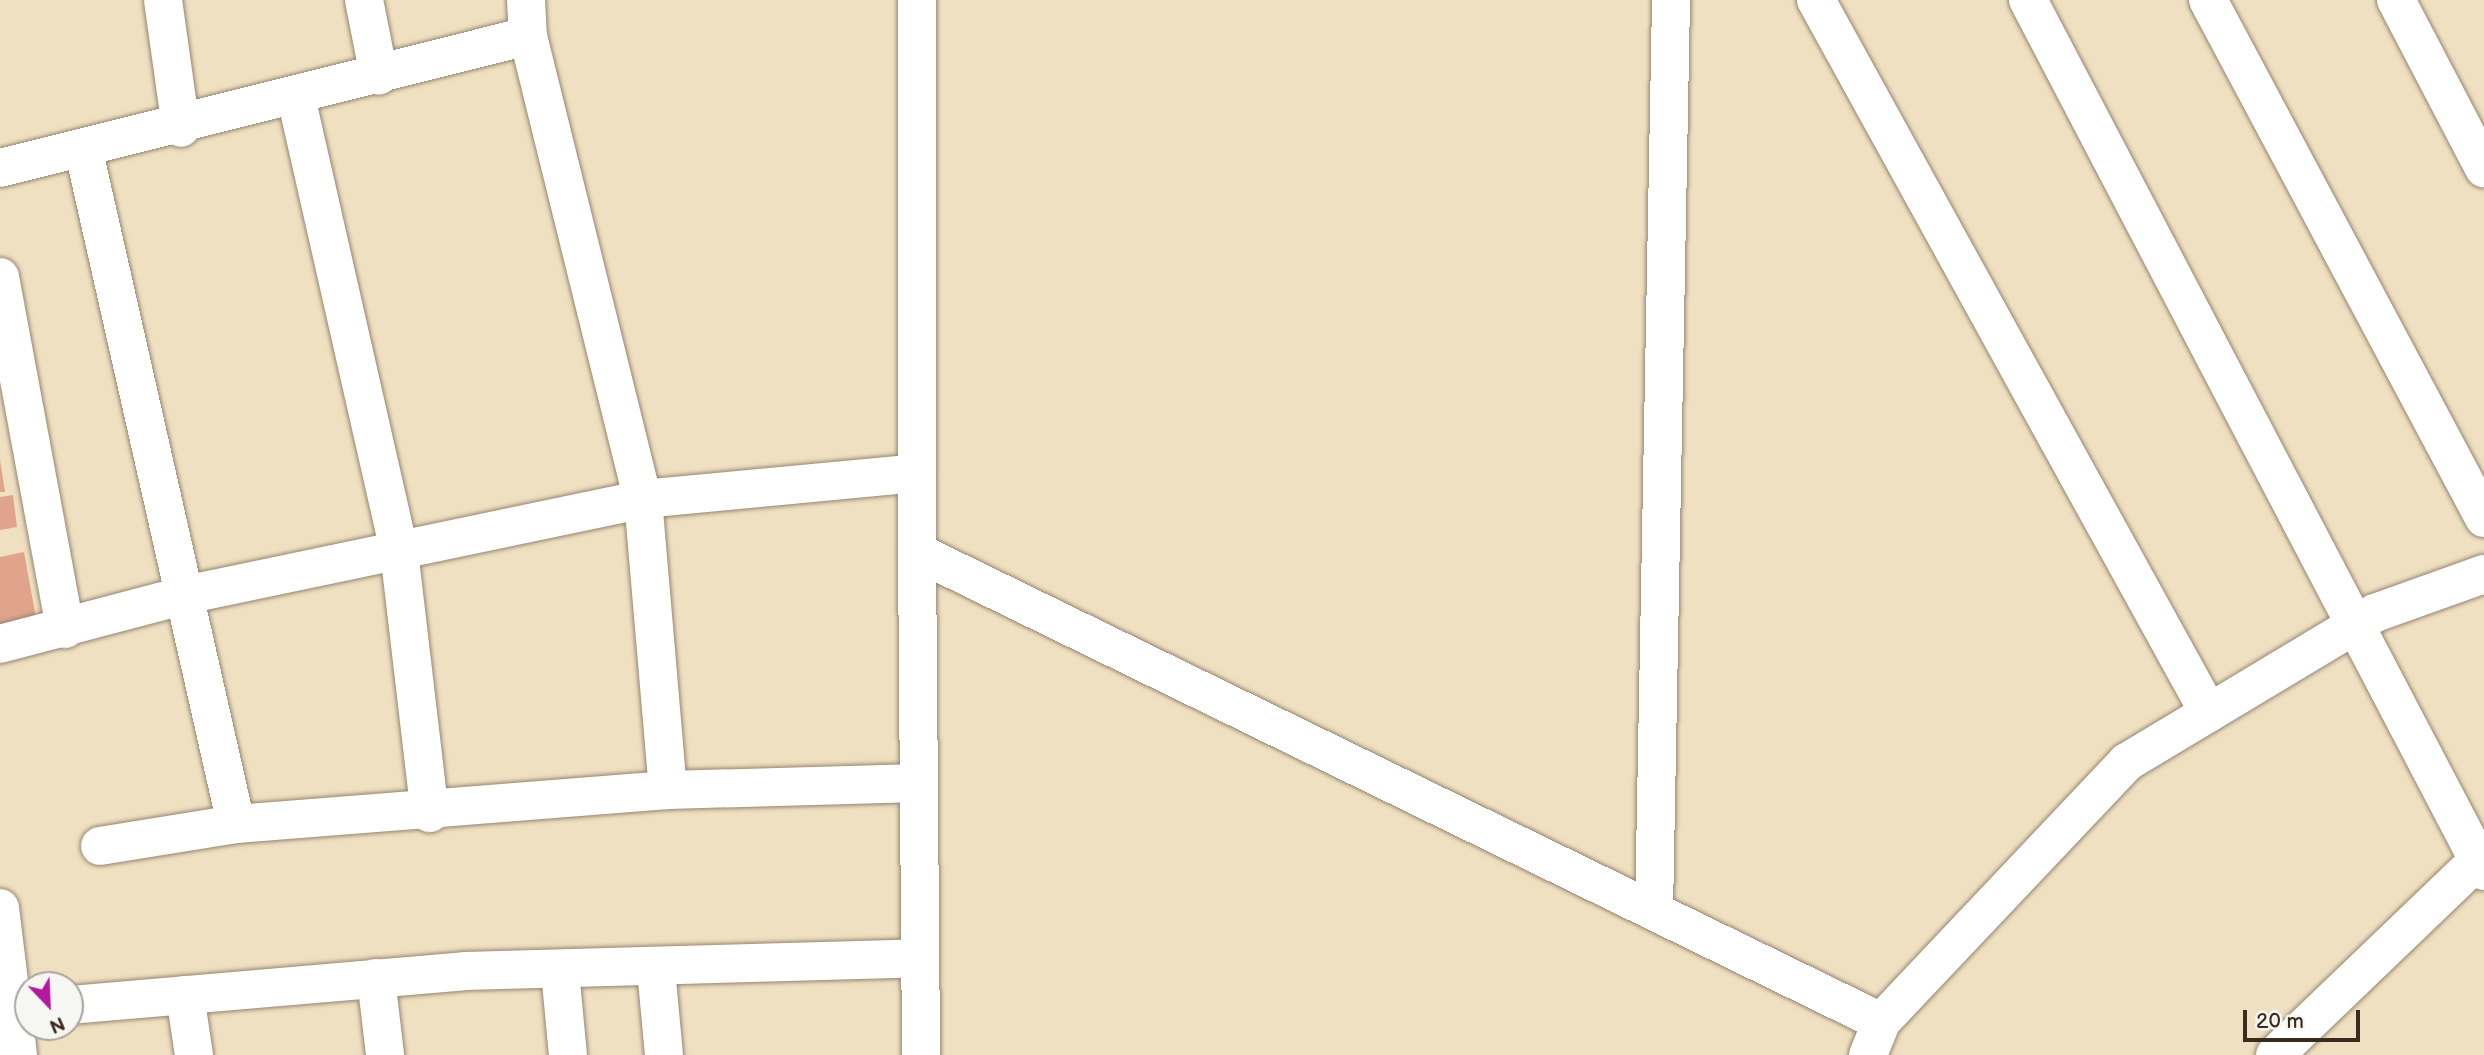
<!DOCTYPE html>
<style>
body{margin:0}
#map{position:relative;width:2484px;height:1055px;overflow:hidden;background:#efe0c1;font-family:"Balsamiq Sans",sans-serif}
div>[style]{position:absolute}
[style*='--x']{left:calc(var(--x)*1px);top:calc(var(--y)*1px);width:calc(var(--w)*1px);rotate:calc(var(--a)*1deg)}
.building>*{inset:0;background:#e0a48d}
.roads{filter:drop-shadow(0 0 2px #958570) drop-shadow(0 0 2px #958570)}
.street>*{height:38px;margin:-19px;padding:0 19px;transform-origin:19px;border-radius:19px;background:#fff}
span{translate:-50% -50%;white-space:nowrap;text-align:center;line-height:1.15;-webkit-text-stroke:7px #f6f6f2;paint-order:stroke}
.north{position:absolute;left:14px;top:971px;width:70px;height:70px;box-sizing:border-box;background:#f6f6f2;border:2px solid #aba49d;border-radius:50%;rotate:157deg;font-size:19px;font-weight:700;line-height:28px;text-align:center;color:#3b2a1e}
.north::after{content:'';display:block;margin:auto;width:24px;height:32px;background:#b5179e;clip-path:polygon(50% 0,100% 100%,50% 72%,0 100%)}
.scale{position:absolute;left:2243px;top:1010px;width:117px;height:32px;box-sizing:border-box;border:4px solid #3b2a1e;border-top:0;padding-left:9px;font-size:21px;line-height:24px;white-space:nowrap;color:#3b2a1e;-webkit-text-stroke:5px #f6f6f2;paint-order:stroke}
</style>
<div id="map">
<div class="building">
<i style="clip-path:polygon(0 460px,5px 492px,0 492px)"></i>
<i style="clip-path:polygon(13px 495px,17px 527px,0 530px,0 497px)"></i>
<i style="clip-path:polygon(24px 552px,36px 618px,0 625px,0 557px)"></i>
</div>
<div class="roads">
<div class="street">
<i style="--x:163;--y:0;--w:129;--a:82"></i>
<i style="--x:364;--y:0;--w:77;--a:78.8"></i>
<i style="--x:526;--y:0;--w:36;--a:87"></i>
<i style="--x:528;--y:36;--w:477;--a:76.1"></i>
<i style="--x:643;--y:499;--w:292;--a:85.1"></i>
<i style="--x:917;--y:0;--w:473;--a:90"></i>
<i style="--x:1816;--y:0;--w:814;--a:61.14"></i>
<i style="--x:2028;--y:0;--w:983;--a:62.37"></i>
<i style="--x:2208;--y:0;--w:587;--a:61.95"></i>
<i style="--x:2396;--y:0;--w:190;--a:62.4"></i>
<i style="--x:296;--y:97;--w:466;--a:77.2"></i>
<i style="--x:399;--y:551;--w:264;--a:83.3"></i>
<i style="--x:84;--y:152;--w:689;--a:77.25"></i>
<i style="--x:236;--y:824;--w:433;--a:-4.5"></i>
<i style="--x:668;--y:790;--w:251;--a:-1.6"></i>
<i style="--x:0;--y:168;--w:544;--a:-14.04"></i>
<i style="--x:0;--y:277;--w:358;--a:79.5"></i>
<i style="--x:917;--y:552;--w:503;--a:89.54"></i>
<i style="--x:0;--y:644;--w:191;--a:-14.8"></i>
<i style="--x:185;--y:595;--w:468;--a:-11.8"></i>
<i style="--x:643;--y:499;--w:275;--a:-5.4"></i>
<i style="--x:917;--y:473;--w:79;--a:90"></i>
<i style="--x:917;--y:552;--w:1072;--a:25.99"></i>
<i style="--x:1881;--y:1022;--w:358;--a:-46.6"></i>
<i style="--x:2127;--y:762;--w:289;--a:-31"></i>
<i style="--x:2375;--y:613;--w:116;--a:-19.7"></i>
<i style="--x:100;--y:846;--w:138;--a:-9.2"></i>
<i style="--x:0;--y:908;--w:148;--a:83"></i>
<i style="--x:1654;--y:911;--w:911;--a:-88.93"></i>
<i style="--x:656;--y:969;--w:86;--a:84.7"></i>
<i style="--x:560;--y:971;--w:84;--a:84.6"></i>
<i style="--x:376;--y:978;--w:78;--a:83.3"></i>
<i style="--x:185;--y:995;--w:61;--a:81.5"></i>
<i style="--x:70;--y:1005;--w:397;--a:-4.9"></i>
<i style="--x:466;--y:971;--w:454;--a:-1.6"></i>
<i style="--x:1868;--y:1055;--w:35;--a:-68"></i>
<i style="--x:2275;--y:1055;--w:281;--a:-43.8"></i>
</div>
</div>
<div class="north">N</div>
<div class="scale">20 m</div>
</div>
